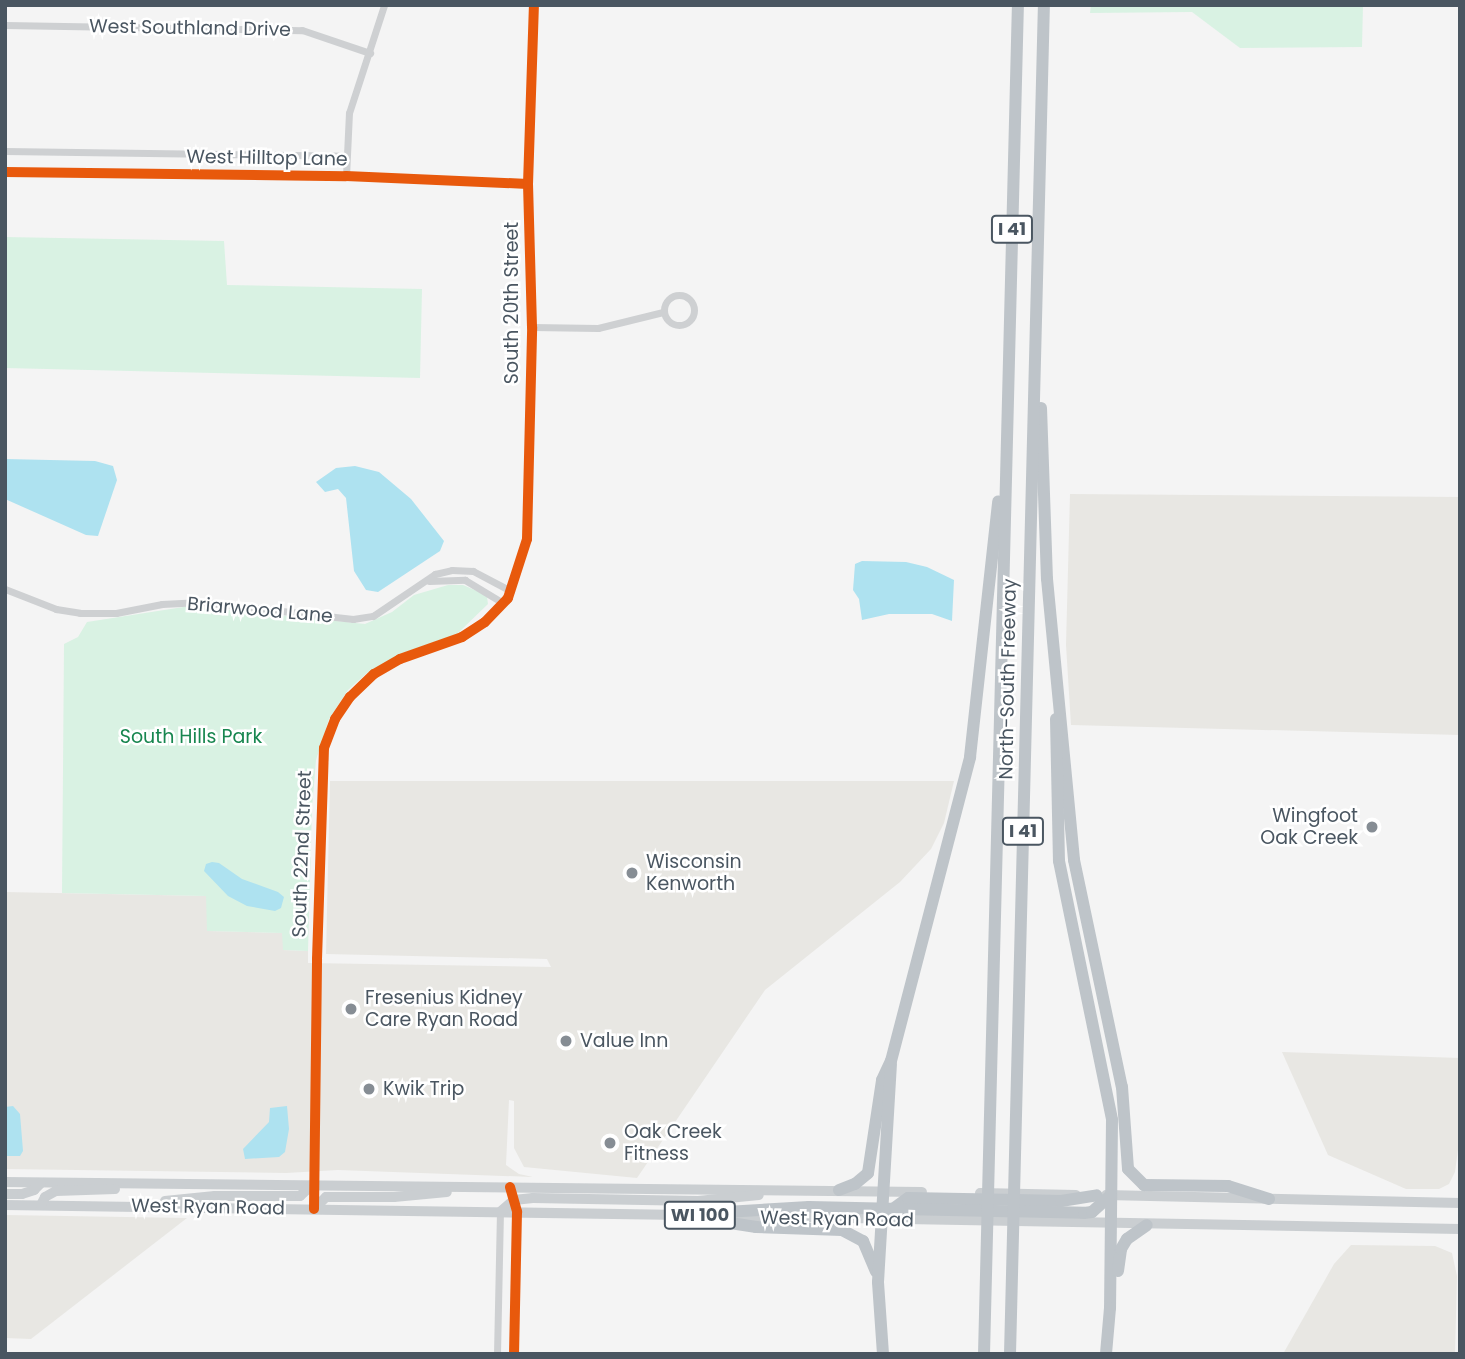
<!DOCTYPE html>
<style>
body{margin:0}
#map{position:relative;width:1465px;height:1359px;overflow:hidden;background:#f4f4f4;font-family:Poppins,sans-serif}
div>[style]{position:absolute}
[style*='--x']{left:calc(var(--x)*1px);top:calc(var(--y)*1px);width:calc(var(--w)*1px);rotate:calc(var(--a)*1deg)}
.commercial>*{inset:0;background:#e8e7e3}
.green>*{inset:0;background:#d9f2e3}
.water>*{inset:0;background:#aee2f0}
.minor>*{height:7px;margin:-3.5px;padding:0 3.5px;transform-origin:3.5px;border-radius:3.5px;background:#ced0d2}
.minor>.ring{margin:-3.5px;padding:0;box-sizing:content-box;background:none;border:7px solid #ced0d2;border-radius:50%}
.primary>*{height:10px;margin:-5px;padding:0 5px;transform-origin:5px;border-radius:5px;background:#caced1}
.motorway>*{height:12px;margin:-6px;padding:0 6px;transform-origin:6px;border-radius:6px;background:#bec4c9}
.cycleway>*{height:10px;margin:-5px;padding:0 5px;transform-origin:5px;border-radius:5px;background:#e8590c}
.dots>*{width:19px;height:19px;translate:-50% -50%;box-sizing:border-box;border:4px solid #fff;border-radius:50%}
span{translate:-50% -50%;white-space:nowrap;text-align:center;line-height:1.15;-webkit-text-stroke:5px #fff;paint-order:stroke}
.shield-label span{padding:2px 5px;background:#fff;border:2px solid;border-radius:5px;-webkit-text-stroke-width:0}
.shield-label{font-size:18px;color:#4a5661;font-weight:700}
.street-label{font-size:19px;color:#4a5661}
.park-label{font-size:19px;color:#17864f}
.poi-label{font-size:19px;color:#4a5661}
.right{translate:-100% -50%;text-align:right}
.left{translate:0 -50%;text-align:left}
.frame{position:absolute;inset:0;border:7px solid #4a5661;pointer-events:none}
</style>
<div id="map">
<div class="commercial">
<i style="clip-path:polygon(1070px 494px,1460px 497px,1460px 735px,1071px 725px,1066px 645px)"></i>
<i style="clip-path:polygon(330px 781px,954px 781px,944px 823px,931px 849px,900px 882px,765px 990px,637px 1178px,524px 1167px,514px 1148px,514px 1101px,509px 1100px,506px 1165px,519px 1174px,533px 1177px,338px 1170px,286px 1173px,5px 1169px,5px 892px,207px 896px,208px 931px,283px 933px,283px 950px,308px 951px,308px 963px,551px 967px,547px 959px,326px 954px)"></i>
<i style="clip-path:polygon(1282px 1052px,1460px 1058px,1460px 1135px,1455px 1172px,1449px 1184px,1439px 1189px,1406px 1189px,1328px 1155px)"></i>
<i style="clip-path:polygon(5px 1215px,187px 1218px,31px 1339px,5px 1338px)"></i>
<i style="clip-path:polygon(1351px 1245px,1435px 1246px,1452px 1253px,1457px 1276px,1455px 1354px,1283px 1354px,1334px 1264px)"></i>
</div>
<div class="green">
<i style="clip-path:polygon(1091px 5px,1363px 5px,1362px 47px,1240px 48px,1192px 12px,1090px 13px)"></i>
<i style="clip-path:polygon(5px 237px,224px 241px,227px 285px,422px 289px,420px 378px,5px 368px)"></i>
<i style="clip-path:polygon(448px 585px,463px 585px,477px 591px,487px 597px,488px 604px,457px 634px,403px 653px,367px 673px,348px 690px,329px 719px,316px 760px,312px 809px,308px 951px,283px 950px,282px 933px,207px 931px,206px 896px,62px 893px,64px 644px,78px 637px,87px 622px,190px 606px,365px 624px,392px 612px,414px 595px)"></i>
</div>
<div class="water">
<i style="clip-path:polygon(5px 459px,95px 461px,113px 466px,117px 480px,98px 536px,86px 535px,5px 499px)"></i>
<i style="clip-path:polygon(355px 466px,379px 472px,411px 499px,444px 541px,440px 551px,378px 592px,366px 590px,354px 571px,346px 498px,338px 489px,325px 492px,316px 482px,336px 468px)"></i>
<i style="clip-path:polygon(862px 561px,906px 562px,927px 567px,954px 580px,952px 621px,932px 614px,889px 614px,862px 620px,859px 599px,853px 590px,855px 564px)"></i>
<i style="clip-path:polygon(212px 862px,219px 863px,242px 879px,278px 892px,284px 897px,281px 908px,275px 911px,247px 906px,228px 896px,204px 871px,206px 864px)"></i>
<i style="clip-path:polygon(13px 1106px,20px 1114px,23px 1151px,20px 1156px,5px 1156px,5px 1107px)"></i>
<i style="clip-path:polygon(287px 1106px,289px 1129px,285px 1152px,279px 1157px,245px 1159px,243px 1149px,269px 1122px,270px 1108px)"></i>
</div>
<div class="minor">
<i style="--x:5;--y:25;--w:297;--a:1"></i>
<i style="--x:302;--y:30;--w:72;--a:18.7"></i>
<i style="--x:5;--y:151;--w:341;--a:0.8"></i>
<i style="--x:5;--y:172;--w:341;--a:0.7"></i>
<i style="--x:346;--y:176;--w:182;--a:2.5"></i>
<i style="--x:346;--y:176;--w:63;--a:-87.3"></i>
<i style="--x:349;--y:113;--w:114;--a:-72"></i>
<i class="ring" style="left:664px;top:295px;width:23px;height:23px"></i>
<i style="--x:532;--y:327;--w:66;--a:0.9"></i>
<i style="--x:598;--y:328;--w:67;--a:-13.8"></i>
<i style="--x:429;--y:581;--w:36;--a:-2"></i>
<i style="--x:465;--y:580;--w:44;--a:31.2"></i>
<i style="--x:5;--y:589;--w:55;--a:21.4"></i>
<i style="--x:56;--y:609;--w:24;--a:9"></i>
<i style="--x:80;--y:613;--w:36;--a:0"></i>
<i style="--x:116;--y:613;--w:47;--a:-11.1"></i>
<i style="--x:162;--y:604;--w:39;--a:-3"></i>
<i style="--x:201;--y:602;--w:153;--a:6.4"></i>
<i style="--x:353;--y:619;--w:20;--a:-9"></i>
<i style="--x:373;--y:616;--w:75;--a:-34.1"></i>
<i style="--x:435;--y:574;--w:17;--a:-13"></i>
<i style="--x:452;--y:570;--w:21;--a:3"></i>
<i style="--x:473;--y:571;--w:43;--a:27.8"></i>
<i style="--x:510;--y:1187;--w:26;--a:74"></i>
<i style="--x:517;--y:1212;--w:142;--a:91.2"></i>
<i style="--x:314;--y:1208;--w:249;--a:-89.3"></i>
<i style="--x:317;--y:959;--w:211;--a:-88.1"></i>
<i style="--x:324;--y:748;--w:31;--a:-69"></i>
<i style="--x:335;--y:719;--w:27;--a:-56"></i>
<i style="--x:350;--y:697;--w:33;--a:-44"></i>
<i style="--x:374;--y:674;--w:30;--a:-30"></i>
<i style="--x:400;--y:659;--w:66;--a:-19.5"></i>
<i style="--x:462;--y:637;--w:27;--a:-33"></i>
<i style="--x:485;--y:622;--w:33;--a:-46"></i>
<i style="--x:508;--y:598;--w:62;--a:-72.1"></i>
<i style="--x:527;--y:539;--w:212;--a:-88.6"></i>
<i style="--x:532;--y:327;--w:143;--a:-91.6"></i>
<i style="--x:528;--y:184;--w:179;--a:-88.1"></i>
<i style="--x:497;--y:1354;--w:142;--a:-88.8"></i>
</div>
<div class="primary">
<i style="--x:5;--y:1182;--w:917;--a:0.62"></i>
<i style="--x:980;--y:1193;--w:96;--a:1.2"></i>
<i style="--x:5;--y:1194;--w:17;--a:0"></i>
<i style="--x:22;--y:1194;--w:13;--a:-18"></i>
<i style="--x:34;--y:1190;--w:10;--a:-45"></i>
<i style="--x:1106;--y:1195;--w:354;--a:1.3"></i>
<i style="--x:165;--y:1201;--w:50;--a:-5.7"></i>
<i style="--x:215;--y:1196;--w:85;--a:0"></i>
<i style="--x:300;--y:1196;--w:18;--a:-43"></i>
<i style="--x:5;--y:1205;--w:679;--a:0.84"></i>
<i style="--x:41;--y:1205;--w:9;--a:-63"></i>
<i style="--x:45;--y:1197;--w:13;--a:-29"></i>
<i style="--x:56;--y:1191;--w:59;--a:-1.9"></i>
<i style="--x:314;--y:1209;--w:17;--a:-45"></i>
<i style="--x:326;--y:1197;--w:68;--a:0"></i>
<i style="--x:394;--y:1197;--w:53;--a:-5.4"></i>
<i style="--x:500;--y:1212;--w:18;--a:-41"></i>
<i style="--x:514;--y:1200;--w:19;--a:-6"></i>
<i style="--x:533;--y:1198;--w:165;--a:1"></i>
<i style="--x:698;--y:1201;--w:61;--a:-5.6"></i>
<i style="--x:738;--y:1216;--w:722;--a:1.03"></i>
</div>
<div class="motorway">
<i style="--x:1041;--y:408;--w:171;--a:88"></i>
<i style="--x:1047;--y:579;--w:282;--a:84.5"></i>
<i style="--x:1074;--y:860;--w:232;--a:78.1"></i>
<i style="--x:1122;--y:1087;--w:82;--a:85.8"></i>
<i style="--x:1128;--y:1169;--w:23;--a:45"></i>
<i style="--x:1144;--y:1185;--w:84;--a:0.7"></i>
<i style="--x:1228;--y:1186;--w:43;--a:17.6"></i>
<i style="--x:1056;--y:719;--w:142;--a:88.8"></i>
<i style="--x:1059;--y:861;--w:264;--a:78.4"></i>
<i style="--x:1112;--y:1120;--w:188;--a:90.6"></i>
<i style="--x:1110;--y:1308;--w:46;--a:95"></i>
<i style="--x:839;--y:1190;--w:17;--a:-21"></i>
<i style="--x:855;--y:1184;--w:17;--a:-40"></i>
<i style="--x:868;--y:1173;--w:94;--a:-81.4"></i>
<i style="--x:882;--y:1080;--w:21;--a:-65"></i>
<i style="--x:891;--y:1061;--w:314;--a:-75.4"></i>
<i style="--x:970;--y:757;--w:257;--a:-83.7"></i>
<i style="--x:890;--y:1211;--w:22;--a:-36"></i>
<i style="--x:908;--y:1198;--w:153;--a:1.1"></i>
<i style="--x:1061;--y:1201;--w:36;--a:-9"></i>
<i style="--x:675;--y:1215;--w:134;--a:-3.4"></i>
<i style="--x:809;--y:1207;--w:275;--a:1.2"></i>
<i style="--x:1084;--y:1213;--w:8;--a:-7"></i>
<i style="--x:1092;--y:1212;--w:25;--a:-42"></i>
<i style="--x:698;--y:1218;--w:59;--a:8.8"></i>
<i style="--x:756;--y:1227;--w:86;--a:2"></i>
<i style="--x:842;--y:1230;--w:24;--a:28"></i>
<i style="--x:863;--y:1241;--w:33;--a:67"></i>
<i style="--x:1118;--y:1271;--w:22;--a:-82"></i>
<i style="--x:1121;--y:1249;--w:12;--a:-59"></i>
<i style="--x:1127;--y:1239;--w:24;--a:-35"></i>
<i style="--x:883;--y:1354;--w:72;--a:-94"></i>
<i style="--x:878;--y:1282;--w:218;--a:-86.6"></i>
<i style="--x:984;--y:1354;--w:1349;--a:-88.56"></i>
<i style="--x:1010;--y:1354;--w:1349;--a:-88.56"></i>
</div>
<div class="cycleway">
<i style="--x:5;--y:172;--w:341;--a:0.7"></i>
<i style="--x:346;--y:176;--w:182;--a:2.5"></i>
<i style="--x:510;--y:1187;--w:26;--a:74"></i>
<i style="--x:517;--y:1212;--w:142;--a:91.2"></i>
<i style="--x:314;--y:1209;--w:250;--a:-89.3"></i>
<i style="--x:317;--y:959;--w:211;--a:-88.1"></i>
<i style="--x:324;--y:748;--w:31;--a:-69"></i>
<i style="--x:335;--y:719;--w:27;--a:-56"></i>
<i style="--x:350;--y:697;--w:33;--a:-44"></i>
<i style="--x:374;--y:674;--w:30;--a:-30"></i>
<i style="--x:400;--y:659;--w:66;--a:-19.5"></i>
<i style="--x:462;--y:637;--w:27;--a:-33"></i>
<i style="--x:485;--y:622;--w:33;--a:-46"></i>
<i style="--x:508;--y:598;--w:62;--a:-72.1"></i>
<i style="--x:527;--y:539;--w:212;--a:-88.6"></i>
<i style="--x:532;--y:327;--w:143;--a:-91.6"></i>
<i style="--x:528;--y:184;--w:179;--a:-88.1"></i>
</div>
<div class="dots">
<i style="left:1372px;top:827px;background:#868d94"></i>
<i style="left:632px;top:873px;background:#868d94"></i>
<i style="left:351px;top:1009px;background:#868d94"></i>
<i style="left:566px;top:1041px;background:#868d94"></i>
<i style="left:369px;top:1089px;background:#868d94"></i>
<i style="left:610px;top:1143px;background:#868d94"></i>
</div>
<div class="shield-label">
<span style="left:1012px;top:229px">I 41</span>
<span style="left:1023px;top:831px">I 41</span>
<span style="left:700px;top:1215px">WI 100</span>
</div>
<div class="street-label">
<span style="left:190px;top:28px;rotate:1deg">West Southland Drive</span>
<span style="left:267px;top:158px;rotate:1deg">West Hilltop Lane</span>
<span style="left:512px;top:303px;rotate:-90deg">South 20th Street</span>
<span style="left:260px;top:610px;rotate:5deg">Briarwood Lane</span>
<span style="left:1008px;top:679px;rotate:-89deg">North-South Freeway</span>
<span style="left:302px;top:854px;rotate:-88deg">South 22nd Street</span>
<span style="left:208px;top:1207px;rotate:1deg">West Ryan Road</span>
<span style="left:837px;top:1219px;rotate:1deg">West Ryan Road</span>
</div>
<div class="park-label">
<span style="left:191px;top:737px">South Hills Park</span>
</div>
<div class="poi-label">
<span class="right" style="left:1358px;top:827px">Wingfoot<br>Oak Creek</span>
<span class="left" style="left:646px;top:873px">Wisconsin<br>Kenworth</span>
<span class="left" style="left:365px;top:1009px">Fresenius Kidney<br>Care Ryan Road</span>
<span class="left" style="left:580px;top:1041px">Value Inn</span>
<span class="left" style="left:383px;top:1089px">Kwik Trip</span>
<span class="left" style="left:624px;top:1143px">Oak Creek<br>Fitness</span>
</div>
<div class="frame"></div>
</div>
